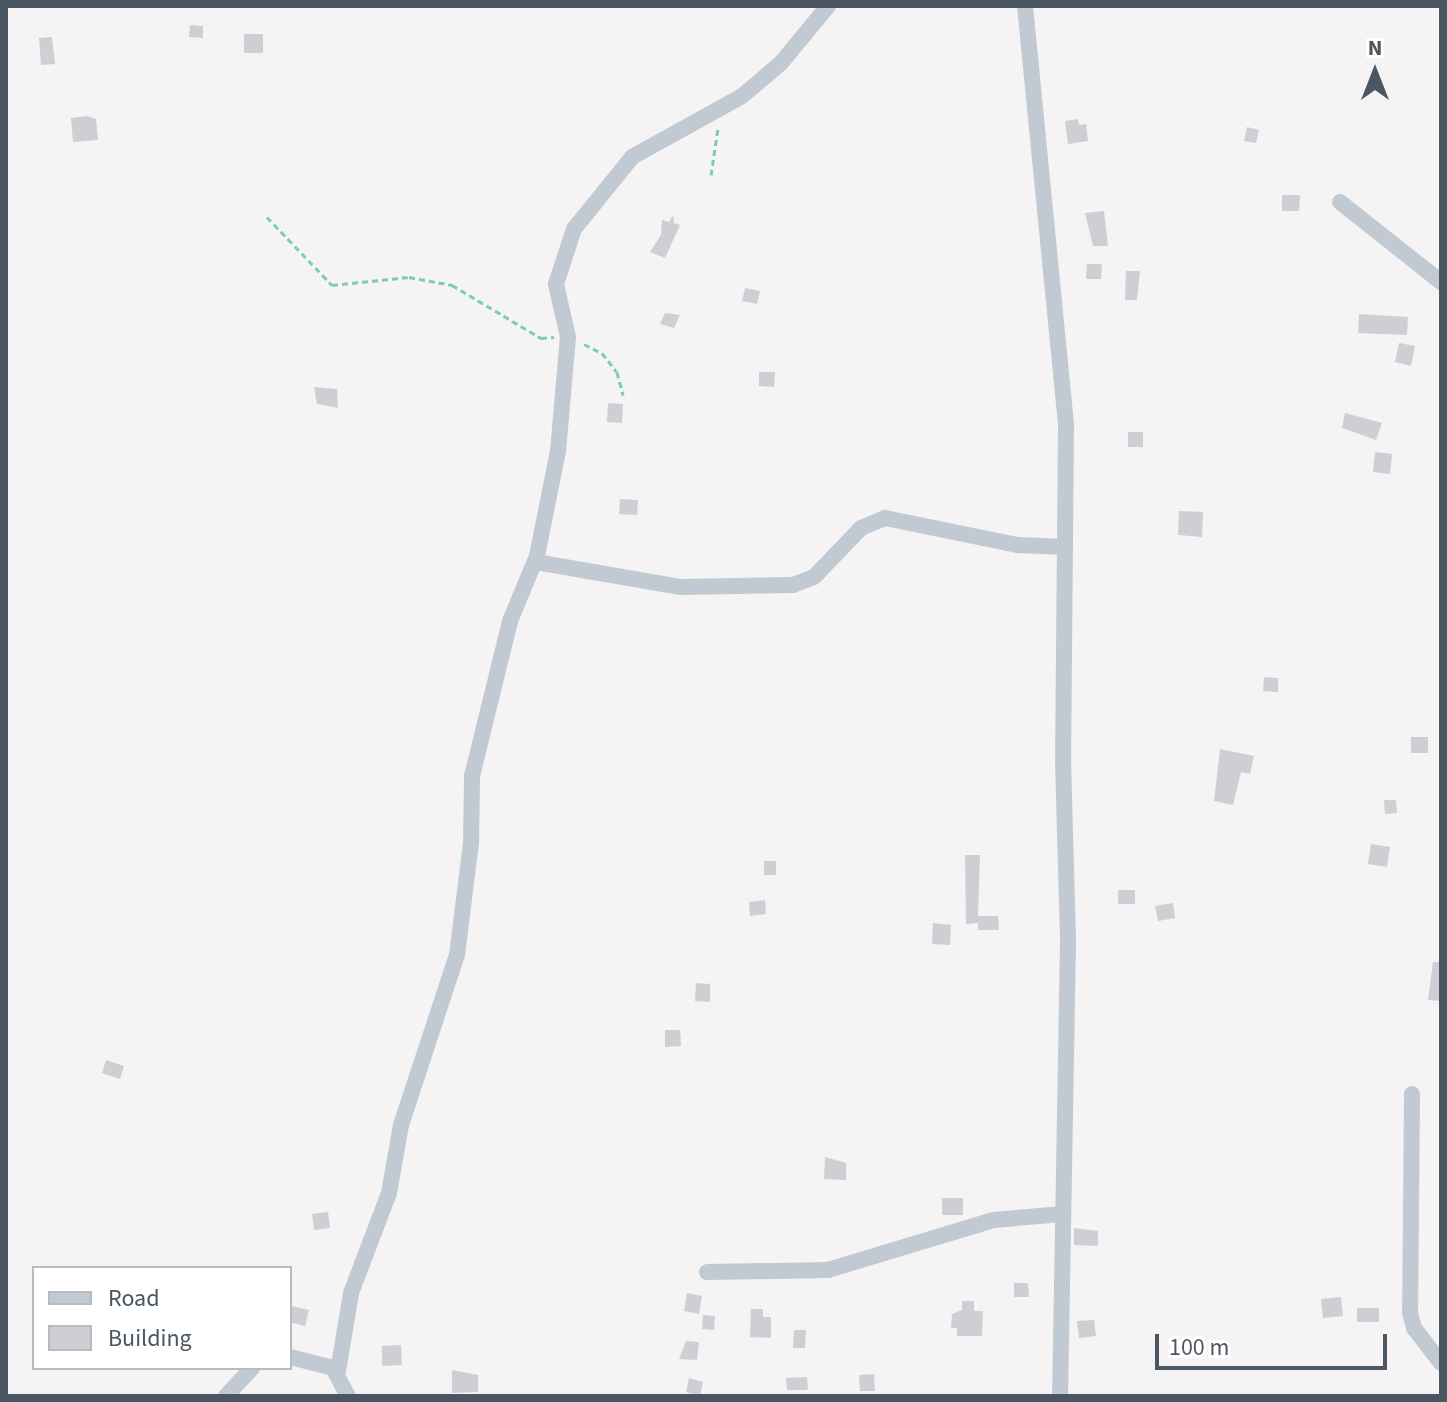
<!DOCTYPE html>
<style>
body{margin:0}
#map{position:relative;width:1447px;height:1402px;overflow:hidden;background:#f5f3f3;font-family:"Source Sans 3",sans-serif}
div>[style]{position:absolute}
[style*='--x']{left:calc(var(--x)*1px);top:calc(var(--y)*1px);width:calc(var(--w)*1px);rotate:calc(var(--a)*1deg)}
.building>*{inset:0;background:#cdcfd5}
.path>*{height:3px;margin-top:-1.5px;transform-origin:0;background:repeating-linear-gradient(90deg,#7ad0a6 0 6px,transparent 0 10px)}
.minor>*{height:16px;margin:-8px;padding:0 8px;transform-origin:8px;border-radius:8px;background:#c1cad2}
span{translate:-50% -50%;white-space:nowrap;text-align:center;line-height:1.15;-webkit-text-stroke:6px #fff;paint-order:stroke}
.frame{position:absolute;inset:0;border:8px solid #4a5661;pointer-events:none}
.legend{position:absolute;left:32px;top:1266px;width:260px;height:104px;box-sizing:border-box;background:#fff;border:2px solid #b7bbc0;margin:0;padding:10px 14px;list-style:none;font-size:24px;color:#4a5661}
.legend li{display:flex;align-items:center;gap:16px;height:40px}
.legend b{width:40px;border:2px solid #b7bbc0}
.north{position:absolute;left:1335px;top:32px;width:80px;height:80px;-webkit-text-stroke:6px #fff;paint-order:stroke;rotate:0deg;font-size:22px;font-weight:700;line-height:32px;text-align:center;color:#4a5661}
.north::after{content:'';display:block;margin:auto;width:28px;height:36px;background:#4a5661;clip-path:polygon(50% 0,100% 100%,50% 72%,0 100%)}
.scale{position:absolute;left:1155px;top:1334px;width:232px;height:36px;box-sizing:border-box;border:4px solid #4a5661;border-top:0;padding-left:10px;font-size:24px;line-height:28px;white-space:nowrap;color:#4a5661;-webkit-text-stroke:6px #fff;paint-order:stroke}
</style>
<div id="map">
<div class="building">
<i style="clip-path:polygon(190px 25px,203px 26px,203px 38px,189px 37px)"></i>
<i style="clip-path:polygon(244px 34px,263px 34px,263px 53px,244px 53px)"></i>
<i style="clip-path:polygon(52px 37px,55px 64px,41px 65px,39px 38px)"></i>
<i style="clip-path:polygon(87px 116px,96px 119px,98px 140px,73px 142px,71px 118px)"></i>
<i style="clip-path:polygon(1078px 119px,1079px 125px,1086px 124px,1088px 141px,1068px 144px,1065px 121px)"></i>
<i style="clip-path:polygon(1247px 127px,1259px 130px,1256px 143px,1244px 141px)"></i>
<i style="clip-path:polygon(1282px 195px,1300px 195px,1299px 211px,1282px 211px)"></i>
<i style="clip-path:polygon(1104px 211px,1108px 246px,1093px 246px,1085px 213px)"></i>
<i style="clip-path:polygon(673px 215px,674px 223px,680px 225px,665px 258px,650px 252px,661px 235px,662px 220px,669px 222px)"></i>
<i style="clip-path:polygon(1087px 264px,1102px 264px,1101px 279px,1086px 279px)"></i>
<i style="clip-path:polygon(1126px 271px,1140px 271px,1137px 300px,1125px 300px)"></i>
<i style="clip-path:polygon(745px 288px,760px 291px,757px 304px,742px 301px)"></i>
<i style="clip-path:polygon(665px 313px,680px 315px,674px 328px,660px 324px)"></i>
<i style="clip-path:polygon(1359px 314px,1408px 317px,1407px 335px,1358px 333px)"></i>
<i style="clip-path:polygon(1399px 343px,1415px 346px,1411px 366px,1395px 362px)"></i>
<i style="clip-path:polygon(759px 372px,775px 372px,774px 387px,759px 386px)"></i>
<i style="clip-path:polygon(314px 387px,337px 389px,338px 408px,317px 404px)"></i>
<i style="clip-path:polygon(608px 403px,623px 404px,622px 423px,607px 422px)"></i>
<i style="clip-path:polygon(1345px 413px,1382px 423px,1376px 440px,1342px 428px)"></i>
<i style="clip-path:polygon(1128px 432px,1143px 432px,1143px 447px,1128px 447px)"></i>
<i style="clip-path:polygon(1375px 452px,1392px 454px,1390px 474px,1373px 472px)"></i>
<i style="clip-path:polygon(620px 499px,638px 500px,637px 515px,619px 514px)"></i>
<i style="clip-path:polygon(1179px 511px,1203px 512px,1202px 537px,1178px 535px)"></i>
<i style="clip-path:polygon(1264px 677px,1278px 678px,1278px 692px,1263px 691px)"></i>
<i style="clip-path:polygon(1411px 737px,1428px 737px,1428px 753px,1411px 753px)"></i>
<i style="clip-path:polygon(1220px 749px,1254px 756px,1250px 774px,1241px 772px,1233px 805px,1214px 801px)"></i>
<i style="clip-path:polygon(1384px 800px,1396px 800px,1397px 813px,1385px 814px)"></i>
<i style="clip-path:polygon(1371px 844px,1390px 847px,1387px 867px,1368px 864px)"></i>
<i style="clip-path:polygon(965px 855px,980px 855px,978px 916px,998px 916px,999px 930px,978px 930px,978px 923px,966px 924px)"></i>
<i style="clip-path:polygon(764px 861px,776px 861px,776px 875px,764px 875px)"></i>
<i style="clip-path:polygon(1118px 890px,1135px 890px,1135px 904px,1118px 904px)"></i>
<i style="clip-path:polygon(765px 900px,766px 914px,750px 916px,749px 902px)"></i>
<i style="clip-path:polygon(1173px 903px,1175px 918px,1158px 921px,1155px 906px)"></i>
<i style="clip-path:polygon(933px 923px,951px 925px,950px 945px,932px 944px)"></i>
<i style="clip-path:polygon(1433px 962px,1441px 962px,1441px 1001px,1428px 1000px)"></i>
<i style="clip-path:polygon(696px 983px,710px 984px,710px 1002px,695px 1001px)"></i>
<i style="clip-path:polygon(665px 1030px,680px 1030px,681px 1046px,665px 1047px)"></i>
<i style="clip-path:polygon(106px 1060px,124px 1066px,120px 1079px,102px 1073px)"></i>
<i style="clip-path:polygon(825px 1157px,846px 1163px,846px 1180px,824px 1179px)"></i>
<i style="clip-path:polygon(942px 1198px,963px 1198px,963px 1215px,942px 1215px)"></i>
<i style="clip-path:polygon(328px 1212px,330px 1228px,314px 1230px,312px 1214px)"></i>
<i style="clip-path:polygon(1074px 1228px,1098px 1231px,1098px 1246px,1074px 1245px)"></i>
<i style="clip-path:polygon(1014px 1283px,1028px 1283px,1029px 1297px,1014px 1297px)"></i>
<i style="clip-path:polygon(687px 1293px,702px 1296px,699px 1314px,684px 1311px)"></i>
<i style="clip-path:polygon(1341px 1297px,1343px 1316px,1323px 1318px,1321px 1299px)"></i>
<i style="clip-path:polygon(962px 1301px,974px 1301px,974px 1311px,983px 1311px,982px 1336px,957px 1336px,957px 1328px,951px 1328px,952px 1314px,962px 1310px)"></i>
<i style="clip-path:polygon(292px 1306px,309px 1310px,305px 1326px,290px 1322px)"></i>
<i style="clip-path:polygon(1357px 1308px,1379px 1308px,1379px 1322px,1357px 1322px)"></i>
<i style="clip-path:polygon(751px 1309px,763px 1309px,763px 1317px,771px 1317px,771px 1338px,750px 1337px)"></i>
<i style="clip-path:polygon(703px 1315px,715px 1316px,714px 1330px,702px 1329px)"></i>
<i style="clip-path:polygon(1094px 1320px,1096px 1336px,1079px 1338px,1077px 1321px)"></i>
<i style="clip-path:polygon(794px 1330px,806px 1330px,805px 1348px,793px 1348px)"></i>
<i style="clip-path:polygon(686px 1341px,699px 1342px,697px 1360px,679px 1359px)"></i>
<i style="clip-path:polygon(401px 1345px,402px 1365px,382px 1366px,382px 1346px)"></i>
<i style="clip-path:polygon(452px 1370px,478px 1375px,478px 1392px,452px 1393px)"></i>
<i style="clip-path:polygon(874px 1374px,875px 1391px,860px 1391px,859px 1375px)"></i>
<i style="clip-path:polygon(807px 1377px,808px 1390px,787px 1390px,786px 1378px)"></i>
<i style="clip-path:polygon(689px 1378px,703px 1382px,700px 1396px,686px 1392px)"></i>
</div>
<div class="path">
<i style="--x:711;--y:175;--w:48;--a:-81.5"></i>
<i style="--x:267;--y:217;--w:94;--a:46.3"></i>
<i style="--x:332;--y:285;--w:77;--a:-5.9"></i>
<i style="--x:409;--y:277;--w:44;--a:10.5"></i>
<i style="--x:452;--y:285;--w:104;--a:30.8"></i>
<i style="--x:541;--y:338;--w:13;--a:-4"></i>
<i style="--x:584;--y:344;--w:20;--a:27"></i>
<i style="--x:602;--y:353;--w:24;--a:52"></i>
<i style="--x:617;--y:372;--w:24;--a:75"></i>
</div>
<div class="minor">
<i style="--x:1025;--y:6;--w:422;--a:84.4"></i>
<i style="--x:1066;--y:426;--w:335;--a:90.5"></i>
<i style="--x:1063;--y:761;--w:181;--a:88.4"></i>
<i style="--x:1068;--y:942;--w:454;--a:91"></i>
<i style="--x:1340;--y:202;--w:129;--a:38.4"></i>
<i style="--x:536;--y:562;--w:147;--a:9.8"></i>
<i style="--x:681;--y:587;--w:112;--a:-1"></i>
<i style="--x:793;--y:585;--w:22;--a:-21"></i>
<i style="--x:814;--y:577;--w:68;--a:-46.2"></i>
<i style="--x:861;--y:528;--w:26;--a:-23"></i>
<i style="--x:885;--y:518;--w:136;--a:11.5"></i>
<i style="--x:1018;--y:545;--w:47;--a:2.4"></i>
<i style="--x:1412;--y:1094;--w:219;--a:90.5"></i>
<i style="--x:1410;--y:1313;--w:16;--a:75"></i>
<i style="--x:1414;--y:1328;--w:44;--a:52.4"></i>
<i style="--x:707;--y:1272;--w:121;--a:-0.9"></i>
<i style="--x:828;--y:1270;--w:173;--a:-16.8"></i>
<i style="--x:994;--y:1220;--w:68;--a:-5"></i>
<i style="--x:290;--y:1357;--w:44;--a:14.3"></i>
<i style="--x:333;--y:1368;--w:32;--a:62"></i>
<i style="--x:338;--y:1371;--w:79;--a:-80.5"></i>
<i style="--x:351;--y:1293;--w:107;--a:-69.2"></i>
<i style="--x:389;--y:1193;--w:69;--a:-80"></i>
<i style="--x:401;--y:1125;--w:179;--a:-71.8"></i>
<i style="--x:457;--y:955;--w:113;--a:-82.9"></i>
<i style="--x:471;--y:843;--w:67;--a:-89.1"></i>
<i style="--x:472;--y:776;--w:160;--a:-76.2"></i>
<i style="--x:510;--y:621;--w:70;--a:-67.4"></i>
<i style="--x:537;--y:556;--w:107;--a:-78.7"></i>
<i style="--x:558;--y:451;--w:114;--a:-85"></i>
<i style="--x:568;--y:337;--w:54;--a:-102.8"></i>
<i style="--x:556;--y:284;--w:58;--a:-71.9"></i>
<i style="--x:574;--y:229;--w:92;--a:-51.1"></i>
<i style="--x:632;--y:157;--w:126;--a:-29"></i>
<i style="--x:742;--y:96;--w:51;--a:-40.2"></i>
<i style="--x:781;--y:63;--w:74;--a:-50.5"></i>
<i style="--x:226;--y:1396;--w:38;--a:-47"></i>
</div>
<div class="frame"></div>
<ul class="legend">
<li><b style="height:10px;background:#c1cad2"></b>Road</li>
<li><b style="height:22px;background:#cdcfd5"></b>Building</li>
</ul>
<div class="north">N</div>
<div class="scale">100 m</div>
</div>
